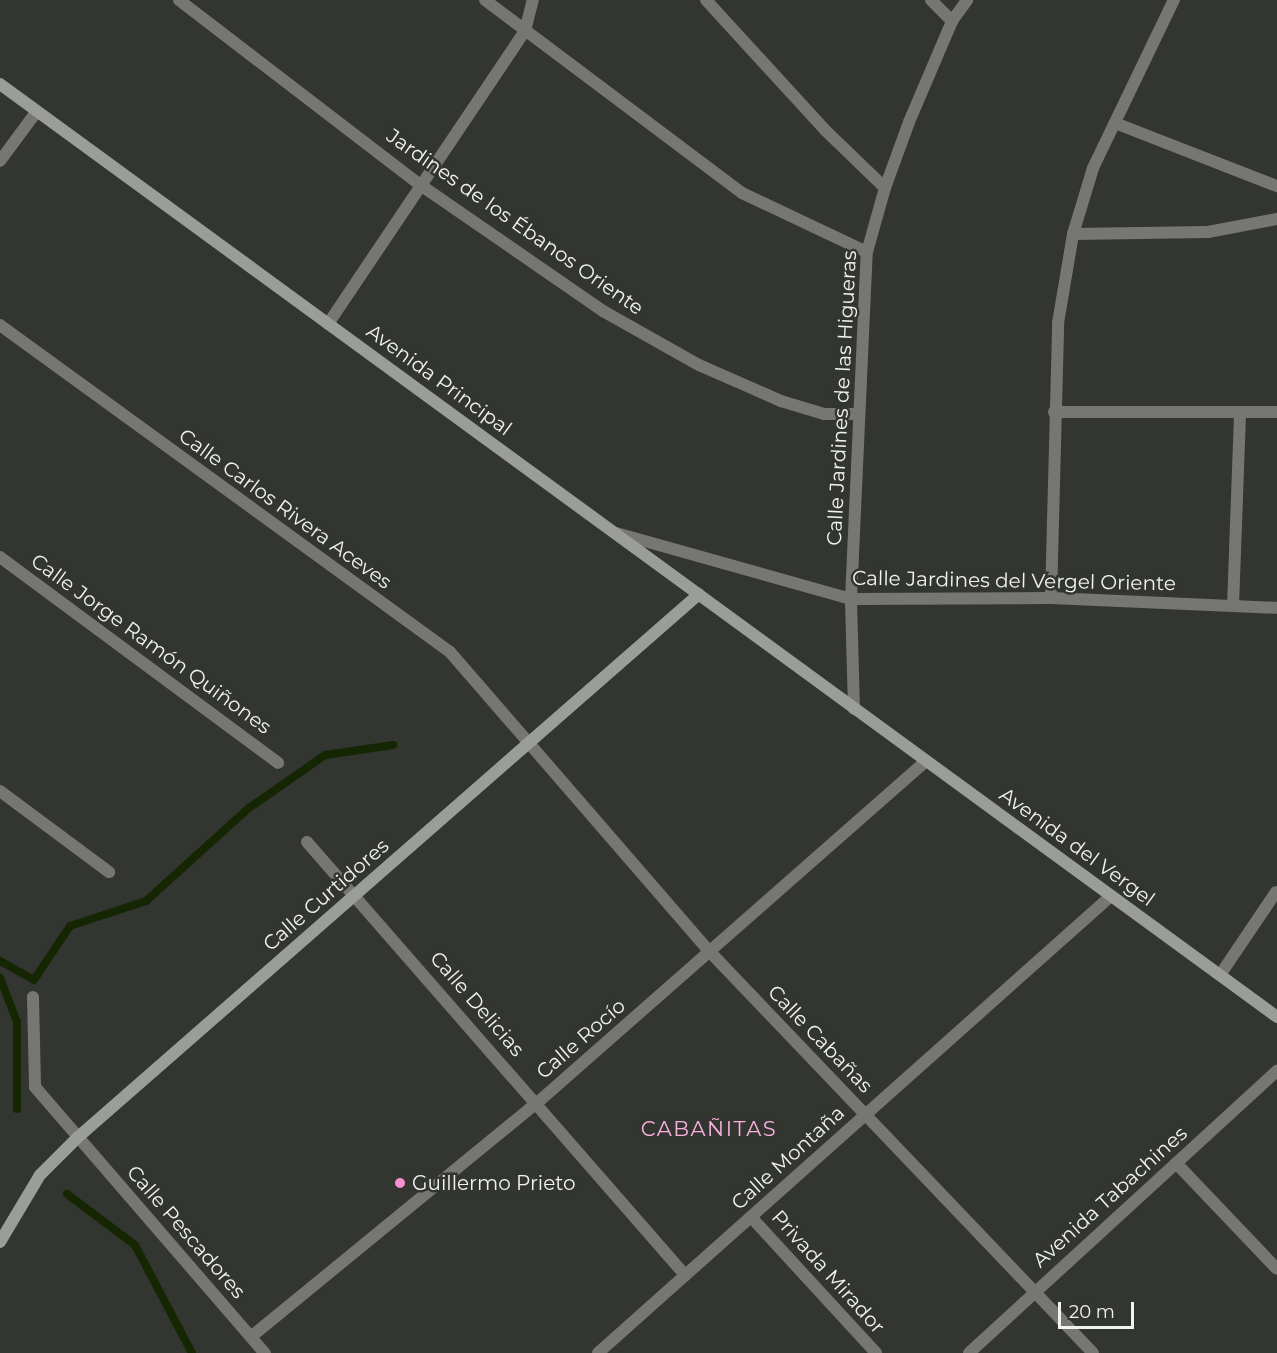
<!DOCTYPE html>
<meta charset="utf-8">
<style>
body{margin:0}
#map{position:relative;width:1277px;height:1353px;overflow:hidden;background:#333531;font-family:Montserrat,sans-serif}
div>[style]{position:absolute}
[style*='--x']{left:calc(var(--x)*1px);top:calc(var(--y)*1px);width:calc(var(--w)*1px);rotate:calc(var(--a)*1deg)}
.stream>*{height:8px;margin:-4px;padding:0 4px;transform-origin:4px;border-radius:4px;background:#152603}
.lane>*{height:12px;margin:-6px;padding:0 6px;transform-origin:6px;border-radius:6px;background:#767775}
.street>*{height:12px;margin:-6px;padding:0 6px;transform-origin:6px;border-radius:6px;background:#767775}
.secondary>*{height:12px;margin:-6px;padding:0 6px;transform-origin:6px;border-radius:6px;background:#9b9d99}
.dots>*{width:16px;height:16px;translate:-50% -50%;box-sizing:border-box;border:3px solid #333531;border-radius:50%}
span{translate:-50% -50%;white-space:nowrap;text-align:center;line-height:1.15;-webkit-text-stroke:5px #333531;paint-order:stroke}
.street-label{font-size:20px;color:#f1f3f0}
.poi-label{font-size:20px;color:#f1f3f0}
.left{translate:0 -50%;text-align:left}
.neighbourhood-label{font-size:21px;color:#f7b0dc;letter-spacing:1.5px}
.scale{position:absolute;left:1058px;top:1302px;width:76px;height:27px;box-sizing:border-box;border:3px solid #f1f3f0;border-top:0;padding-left:8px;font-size:18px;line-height:21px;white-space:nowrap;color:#f1f3f0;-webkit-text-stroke:4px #333531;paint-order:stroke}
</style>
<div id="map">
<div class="stream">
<i style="--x:0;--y:961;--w:39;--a:29"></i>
<i style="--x:34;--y:980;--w:65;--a:-56.3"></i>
<i style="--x:70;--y:926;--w:80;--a:-18.2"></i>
<i style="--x:146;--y:901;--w:139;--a:-42.1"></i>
<i style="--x:249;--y:808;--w:93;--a:-34.9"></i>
<i style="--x:325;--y:755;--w:69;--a:-8.4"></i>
<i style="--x:0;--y:978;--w:47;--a:68.9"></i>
<i style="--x:17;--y:1022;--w:87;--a:90"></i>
<i style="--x:67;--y:1194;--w:85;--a:36.9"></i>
<i style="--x:135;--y:1245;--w:122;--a:62.2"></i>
</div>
<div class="lane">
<i style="--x:525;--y:31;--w:32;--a:-76"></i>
<i style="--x:1220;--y:975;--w:100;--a:-56"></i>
</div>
<div class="street">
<i style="--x:179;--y:0;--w:302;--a:37.5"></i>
<i style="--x:419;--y:184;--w:224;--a:34.6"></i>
<i style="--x:603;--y:311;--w:110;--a:29.4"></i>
<i style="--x:699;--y:365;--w:90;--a:23.7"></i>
<i style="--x:781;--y:401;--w:45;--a:16.8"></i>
<i style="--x:824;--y:414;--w:35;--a:0"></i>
<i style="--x:485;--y:0;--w:321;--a:36.9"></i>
<i style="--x:742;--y:193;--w:138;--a:25.3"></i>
<i style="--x:706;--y:0;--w:176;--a:47.5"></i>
<i style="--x:825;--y:130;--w:83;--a:44"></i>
<i style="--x:931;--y:0;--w:30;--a:45"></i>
<i style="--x:1115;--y:123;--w:174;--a:21.3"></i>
<i style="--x:0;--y:161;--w:62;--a:-53.5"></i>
<i style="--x:1073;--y:234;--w:135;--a:-0.8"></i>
<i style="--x:1208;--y:232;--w:70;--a:-10.7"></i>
<i style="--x:328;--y:324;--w:353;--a:-56.1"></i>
<i style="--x:0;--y:325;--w:556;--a:36"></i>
<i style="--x:450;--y:652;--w:398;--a:49.1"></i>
<i style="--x:711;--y:953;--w:553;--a:46.32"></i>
<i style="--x:1054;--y:412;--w:223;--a:0"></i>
<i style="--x:616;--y:533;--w:244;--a:15.7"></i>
<i style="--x:851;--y:599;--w:200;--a:-0.3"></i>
<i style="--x:1051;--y:598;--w:226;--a:2.5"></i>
<i style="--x:0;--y:557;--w:346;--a:36.5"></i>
<i style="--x:1051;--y:598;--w:275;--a:-88.5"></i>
<i style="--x:1058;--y:323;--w:90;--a:-80.4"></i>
<i style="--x:1073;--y:234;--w:69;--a:-73.1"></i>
<i style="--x:1093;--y:168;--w:187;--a:-64.3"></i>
<i style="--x:1233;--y:606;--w:194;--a:-87.9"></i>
<i style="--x:854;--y:709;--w:110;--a:-91.6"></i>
<i style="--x:851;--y:599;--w:347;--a:-87.4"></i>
<i style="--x:867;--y:252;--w:66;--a:-74.3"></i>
<i style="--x:885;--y:188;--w:70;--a:-70"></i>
<i style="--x:909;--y:122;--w:110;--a:-66.9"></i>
<i style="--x:952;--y:21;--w:26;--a:-54"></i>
<i style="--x:0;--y:791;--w:136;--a:36.6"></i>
<i style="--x:307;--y:842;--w:575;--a:48.88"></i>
<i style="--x:33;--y:997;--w:90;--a:88.7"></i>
<i style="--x:35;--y:1087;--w:352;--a:49.2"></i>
<i style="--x:1176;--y:1163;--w:146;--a:46.4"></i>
<i style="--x:751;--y:1217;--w:185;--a:47.4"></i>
<i style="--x:252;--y:1336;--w:368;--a:-39.3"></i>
<i style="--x:537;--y:1103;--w:518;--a:-41.32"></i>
<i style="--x:598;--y:1353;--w:687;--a:-41.7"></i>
<i style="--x:969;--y:1353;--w:418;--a:-42.5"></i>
</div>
<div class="secondary">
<i style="--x:0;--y:84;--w:1582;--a:36.15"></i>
<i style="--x:0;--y:1242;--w:78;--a:-59.2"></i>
<i style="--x:40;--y:1175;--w:52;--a:-45"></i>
<i style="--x:77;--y:1138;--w:826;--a:-41.17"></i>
</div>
<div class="dots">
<i style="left:400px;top:1183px;background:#f590d1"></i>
</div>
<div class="street-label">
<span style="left:515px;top:222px;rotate:35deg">Jardines de los Ébanos Oriente</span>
<span style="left:439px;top:380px;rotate:36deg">Avenida Principal</span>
<span style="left:842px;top:398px;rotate:-87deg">Calle Jardines de las Higueras</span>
<span style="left:285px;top:509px;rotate:36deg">Calle Carlos Rivera Aceves</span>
<span style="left:1014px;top:581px;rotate:1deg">Calle Jardines del Vergel Oriente</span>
<span style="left:151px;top:644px;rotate:36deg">Calle Jorge Ramón Quiñones</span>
<span style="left:1077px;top:847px;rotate:36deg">Avenida del Vergel</span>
<span style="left:326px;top:895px;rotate:-41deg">Calle Curtidores</span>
<span style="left:477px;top:1004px;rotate:49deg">Calle Delicias</span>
<span style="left:581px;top:1039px;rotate:-41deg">Calle Rocío</span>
<span style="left:820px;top:1039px;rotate:46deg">Calle Cabañas</span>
<span style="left:788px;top:1158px;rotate:-42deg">Calle Montaña</span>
<span style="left:1110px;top:1197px;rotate:-42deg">Avenida Tabachines</span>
<span style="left:186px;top:1232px;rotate:49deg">Calle Pescadores</span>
<span style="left:828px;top:1272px;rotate:48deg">Privada Mirador</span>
</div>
<div class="poi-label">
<span class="left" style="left:412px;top:1183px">Guillermo Prieto</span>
</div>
<div class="neighbourhood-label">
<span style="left:709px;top:1129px">CABAÑITAS</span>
</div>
<div class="scale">20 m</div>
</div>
